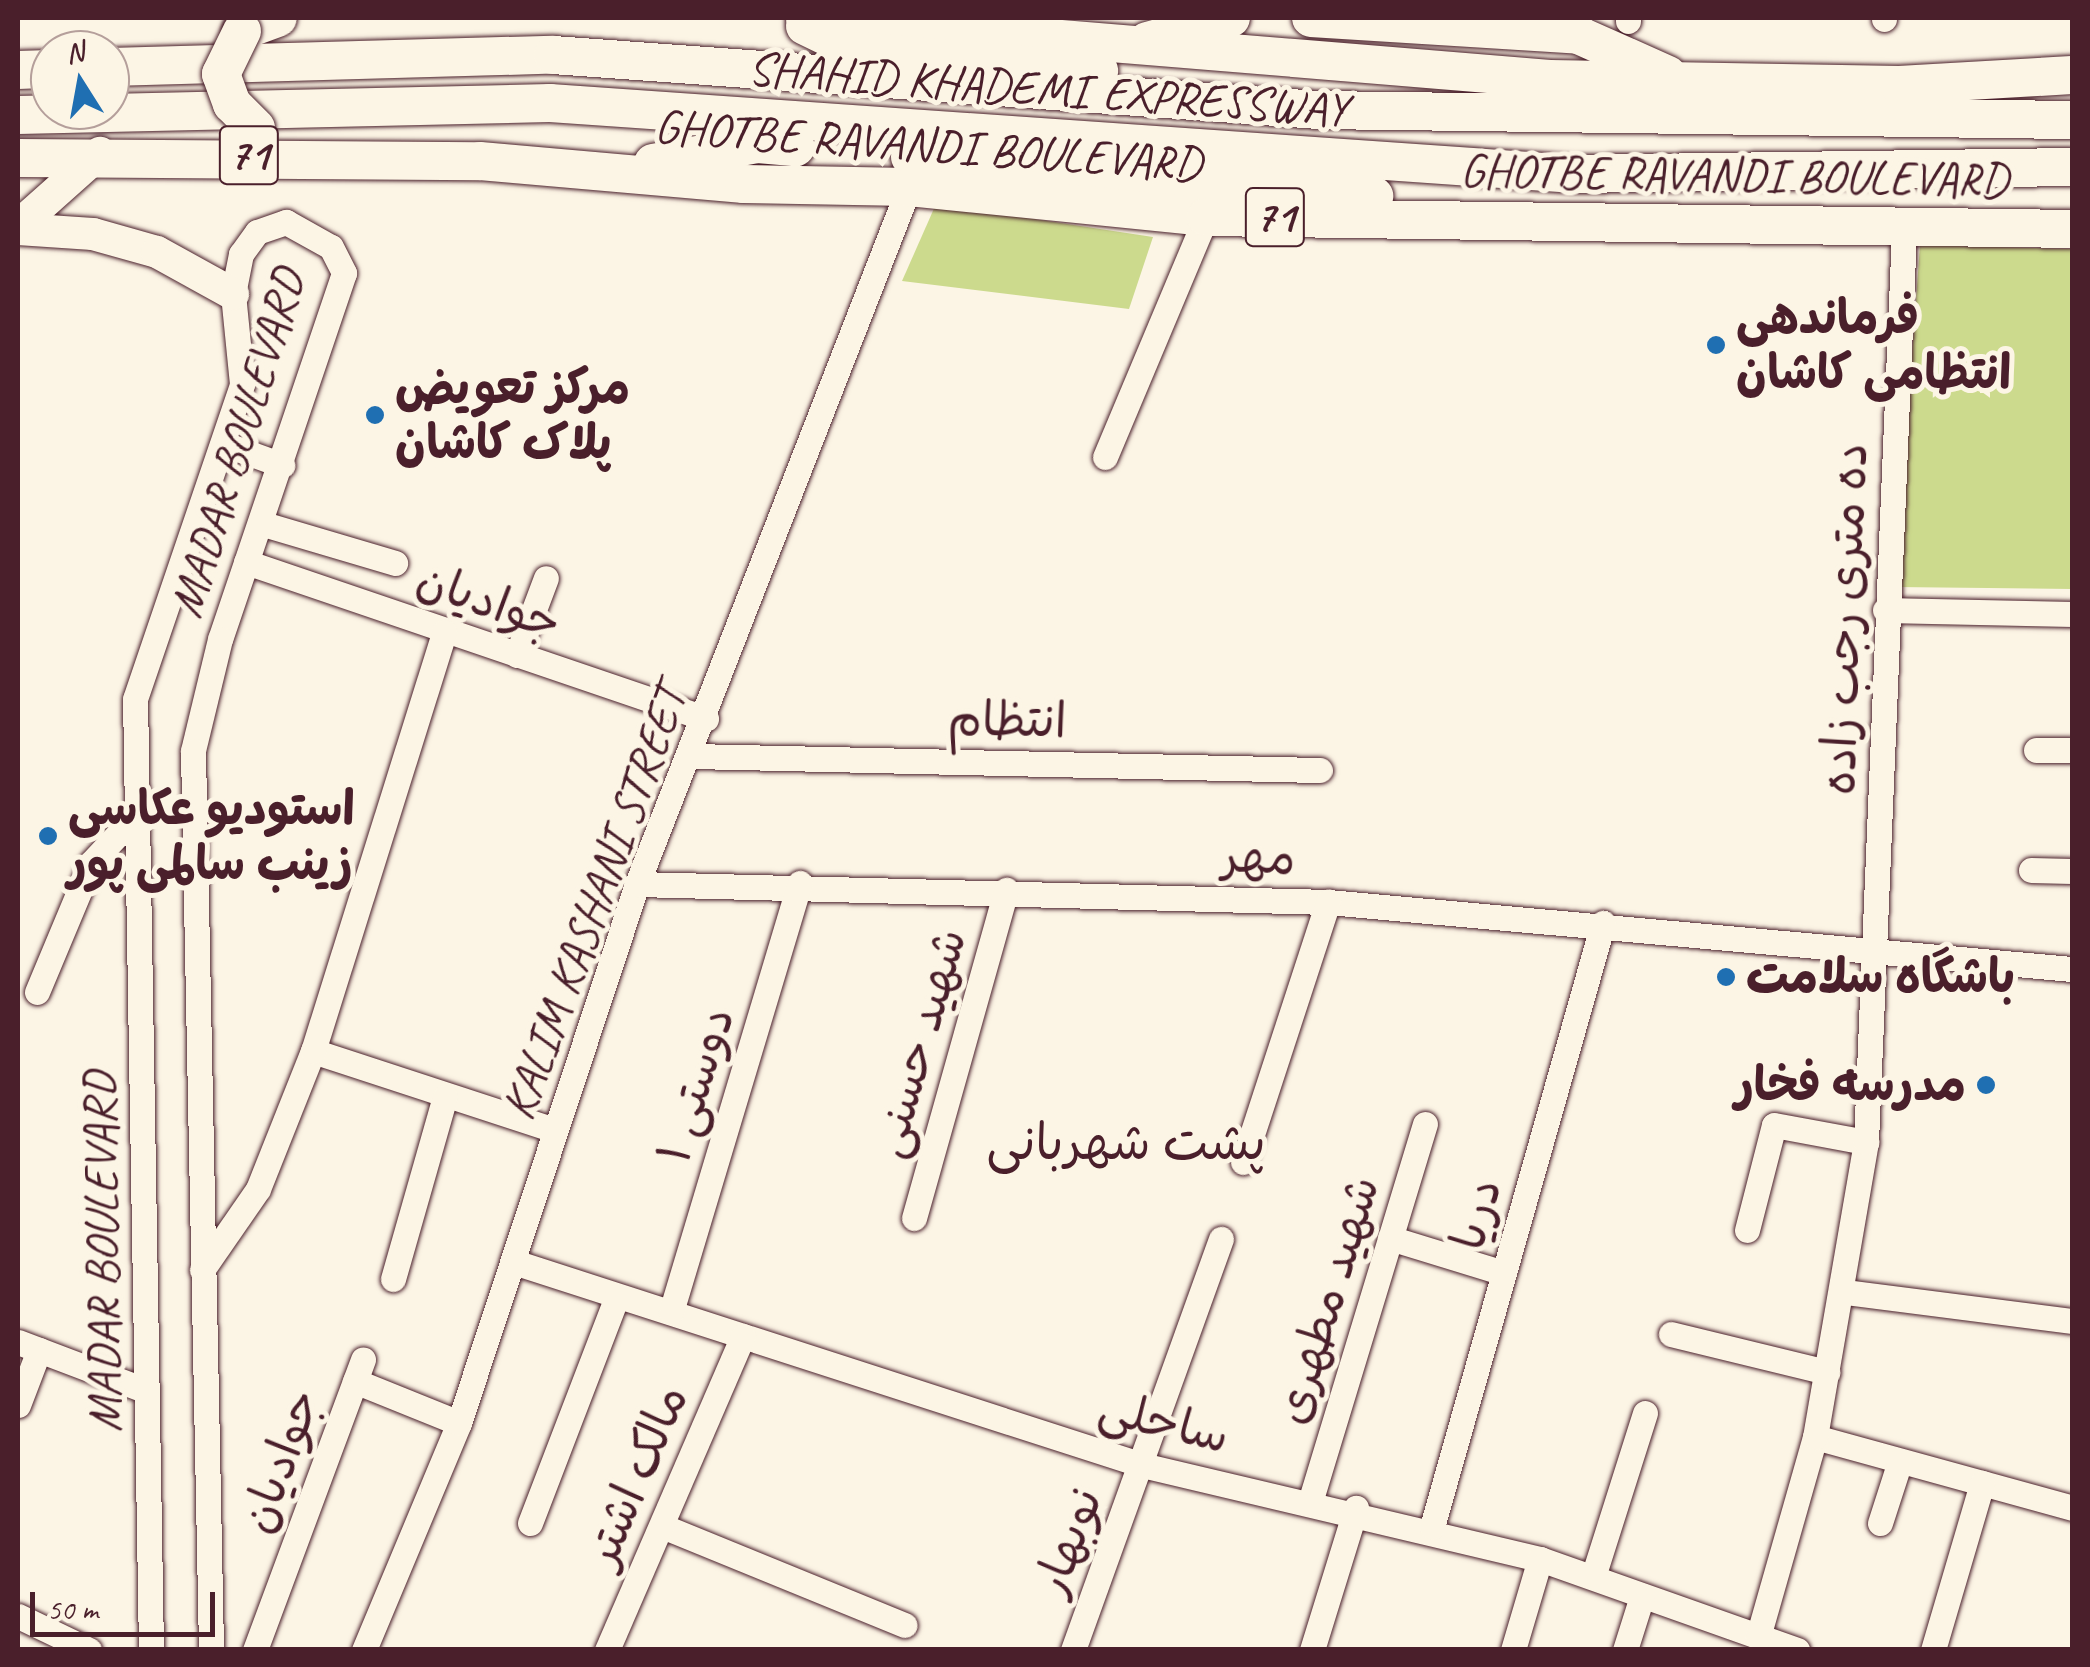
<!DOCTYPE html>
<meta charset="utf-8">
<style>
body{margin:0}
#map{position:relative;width:2090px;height:1667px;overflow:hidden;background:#fcf5e5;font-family:Caveat,"Playpen Sans Arabic",sans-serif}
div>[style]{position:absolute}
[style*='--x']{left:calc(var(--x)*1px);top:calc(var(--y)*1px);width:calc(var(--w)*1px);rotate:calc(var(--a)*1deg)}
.green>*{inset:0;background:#ccda8d}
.roads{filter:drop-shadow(0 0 2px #4a1f2b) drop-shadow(0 0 2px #4a1f2b)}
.minor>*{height:25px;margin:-12.5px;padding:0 12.5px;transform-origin:12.5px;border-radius:12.5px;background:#fcf5e5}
.major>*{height:32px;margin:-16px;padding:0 16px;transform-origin:16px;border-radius:16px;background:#fcf5e5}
.highway>*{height:38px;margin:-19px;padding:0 19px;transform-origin:19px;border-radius:19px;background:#fcf5e5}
.bridges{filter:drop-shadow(0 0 2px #4a1f2b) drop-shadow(0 0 2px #4a1f2b)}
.highway-bridge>*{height:38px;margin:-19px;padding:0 19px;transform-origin:19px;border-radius:19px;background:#fcf5e5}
.dots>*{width:28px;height:28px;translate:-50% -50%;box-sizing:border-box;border:5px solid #fcf5e5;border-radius:50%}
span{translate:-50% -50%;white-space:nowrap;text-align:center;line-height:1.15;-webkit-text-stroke:10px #fcf5e5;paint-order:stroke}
.shield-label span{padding:2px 8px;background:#fcf5e5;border:2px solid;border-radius:8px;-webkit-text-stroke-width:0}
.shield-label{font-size:45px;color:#4a1f2b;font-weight:700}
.street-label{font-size:48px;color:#4a1f2b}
.poi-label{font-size:48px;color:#4a1f2b;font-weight:700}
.left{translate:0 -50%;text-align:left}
.right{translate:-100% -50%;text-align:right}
.neighbourhood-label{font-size:50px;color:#4a1f2b}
.frame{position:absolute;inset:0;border:20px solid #4a1f2b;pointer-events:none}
.north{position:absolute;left:30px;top:30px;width:100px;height:100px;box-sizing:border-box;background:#fcf5e5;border:2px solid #b59f9b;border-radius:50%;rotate:349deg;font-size:28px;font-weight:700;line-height:40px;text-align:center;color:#4a1f2b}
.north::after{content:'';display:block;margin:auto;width:35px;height:45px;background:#1f6fb2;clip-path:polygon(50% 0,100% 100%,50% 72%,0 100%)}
.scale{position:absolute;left:30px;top:1592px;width:185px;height:45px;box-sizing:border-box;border:5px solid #4a1f2b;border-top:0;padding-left:12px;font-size:30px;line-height:35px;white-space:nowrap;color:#4a1f2b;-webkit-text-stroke:8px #fcf5e5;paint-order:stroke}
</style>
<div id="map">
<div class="green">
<i style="clip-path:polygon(936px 204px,1153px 237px,1129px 309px,902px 281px)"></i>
<i style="clip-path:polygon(1920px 245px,2072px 249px,2072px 589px,1895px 587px)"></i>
</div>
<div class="roads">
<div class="minor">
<i style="--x:1884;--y:19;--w:1;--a:-90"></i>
<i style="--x:1628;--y:21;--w:3;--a:-90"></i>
<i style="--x:227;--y:445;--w:59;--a:20"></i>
<i style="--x:1105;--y:457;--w:260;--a:-67.2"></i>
<i style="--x:260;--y:523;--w:141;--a:16.5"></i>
<i style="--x:246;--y:562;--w:486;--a:18.8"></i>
<i style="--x:1885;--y:610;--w:187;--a:1.2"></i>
<i style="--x:517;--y:655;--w:82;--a:-69.4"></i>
<i style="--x:2036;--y:750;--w:36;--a:0"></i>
<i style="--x:692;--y:756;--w:628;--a:1.28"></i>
<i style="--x:2031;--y:870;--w:41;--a:1.4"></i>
<i style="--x:637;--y:884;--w:691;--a:1.49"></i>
<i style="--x:1328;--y:902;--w:747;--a:5.15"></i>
<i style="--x:37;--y:992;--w:140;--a:-67.3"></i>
<i style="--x:91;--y:863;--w:64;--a:-46.9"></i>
<i style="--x:313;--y:1051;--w:254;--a:18.1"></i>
<i style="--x:1243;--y:1162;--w:274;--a:-71.9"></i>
<i style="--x:914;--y:1218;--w:341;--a:-74.3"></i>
<i style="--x:1747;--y:1230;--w:108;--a:-75.6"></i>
<i style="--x:1774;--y:1125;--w:94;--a:10.5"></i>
<i style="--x:1390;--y:1238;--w:119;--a:17.1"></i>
<i style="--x:514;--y:1262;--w:660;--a:17.91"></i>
<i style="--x:1142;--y:1465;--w:409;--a:13.3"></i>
<i style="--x:1540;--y:1559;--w:273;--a:19.5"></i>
<i style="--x:202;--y:1270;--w:98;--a:-55.3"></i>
<i style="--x:258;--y:1189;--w:149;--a:-68.3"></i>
<i style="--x:313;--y:1051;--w:439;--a:-72.6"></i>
<i style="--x:393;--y:1279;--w:189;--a:-74.1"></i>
<i style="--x:1845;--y:1292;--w:229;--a:7.3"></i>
<i style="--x:671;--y:1312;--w:448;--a:-73.3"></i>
<i style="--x:1671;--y:1334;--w:161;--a:13.7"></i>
<i style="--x:18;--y:1342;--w:138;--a:20.8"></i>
<i style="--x:355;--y:1381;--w:112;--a:22"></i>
<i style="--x:18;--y:1405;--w:59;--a:-69.1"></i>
<i style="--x:1815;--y:1437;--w:267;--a:15.4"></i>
<i style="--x:1311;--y:1499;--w:392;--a:-73.1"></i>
<i style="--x:530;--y:1523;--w:243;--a:-69"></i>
<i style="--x:1880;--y:1523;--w:65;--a:-72.1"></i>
<i style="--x:662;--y:1526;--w:262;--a:22.2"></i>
<i style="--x:1432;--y:1527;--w:628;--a:-74.19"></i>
<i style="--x:1593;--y:1577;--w:172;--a:-72.4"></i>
<i style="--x:18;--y:1616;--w:79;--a:25.6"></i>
<i style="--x:1758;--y:1637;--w:208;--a:-74.1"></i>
<i style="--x:1815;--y:1437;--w:299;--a:-80.2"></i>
<i style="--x:1866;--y:1142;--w:911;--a:-87.61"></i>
<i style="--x:151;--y:1650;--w:951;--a:-90.96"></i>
<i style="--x:135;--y:699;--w:333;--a:-71.2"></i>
<i style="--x:242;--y:384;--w:90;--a:-95.7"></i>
<i style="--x:233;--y:294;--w:41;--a:-78.7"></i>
<i style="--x:241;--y:254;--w:27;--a:-54"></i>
<i style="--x:257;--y:232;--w:31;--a:-19"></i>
<i style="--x:286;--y:222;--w:51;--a:29.1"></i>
<i style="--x:331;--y:247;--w:29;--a:63"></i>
<i style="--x:344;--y:273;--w:386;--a:108.7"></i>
<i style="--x:220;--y:639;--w:115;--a:103.6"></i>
<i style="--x:193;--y:751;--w:899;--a:88.85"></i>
<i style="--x:255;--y:1650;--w:310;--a:-69.6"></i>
<i style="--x:364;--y:1650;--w:246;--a:-67.3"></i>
<i style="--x:459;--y:1423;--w:568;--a:-71.72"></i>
<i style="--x:637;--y:884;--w:748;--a:-68.68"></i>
<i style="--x:607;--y:1650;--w:342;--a:-66.6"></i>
<i style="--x:1073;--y:1650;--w:437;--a:-70.2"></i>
<i style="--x:1312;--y:1650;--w:149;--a:-72.8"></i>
<i style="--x:1513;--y:1650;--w:95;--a:-73.5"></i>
<i style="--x:1625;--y:1650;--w:57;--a:-72.5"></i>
<i style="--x:1933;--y:1650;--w:174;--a:-73.6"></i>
</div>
<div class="major">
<i style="--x:18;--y:226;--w:110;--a:-41.7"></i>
<i style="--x:18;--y:229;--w:75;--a:3.8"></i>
<i style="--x:93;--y:234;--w:66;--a:15.7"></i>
<i style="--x:157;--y:252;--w:87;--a:28.9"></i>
</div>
<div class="highway">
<i style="--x:805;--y:18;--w:747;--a:4.68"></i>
<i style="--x:1550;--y:79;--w:349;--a:1"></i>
<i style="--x:1899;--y:85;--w:173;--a:-3.3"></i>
<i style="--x:1311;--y:18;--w:269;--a:3.6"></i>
<i style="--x:805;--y:26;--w:58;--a:25.7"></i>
<i style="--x:857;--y:51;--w:243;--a:4.7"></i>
<i style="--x:1558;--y:26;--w:120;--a:24"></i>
<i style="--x:242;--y:31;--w:38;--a:-20"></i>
<i style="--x:1147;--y:41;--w:87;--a:-15.3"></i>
<i style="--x:110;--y:67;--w:443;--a:-1.6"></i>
<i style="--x:553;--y:55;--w:767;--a:4.11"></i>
<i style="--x:1318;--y:110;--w:754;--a:0.76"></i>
<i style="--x:18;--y:70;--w:32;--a:-2"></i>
<i style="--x:18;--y:115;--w:532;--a:-1.29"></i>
<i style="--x:550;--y:103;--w:1024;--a:3.97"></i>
<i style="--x:1572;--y:174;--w:500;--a:-0.8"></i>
<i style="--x:910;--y:157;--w:466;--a:4.8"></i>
<i style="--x:18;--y:158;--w:462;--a:0.4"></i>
<i style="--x:480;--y:161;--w:265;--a:5"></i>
<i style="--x:744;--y:184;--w:165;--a:1"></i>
<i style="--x:909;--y:187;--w:299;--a:5.8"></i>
<i style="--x:1206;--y:217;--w:866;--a:0.79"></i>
<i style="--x:653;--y:163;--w:107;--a:-10.3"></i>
<i style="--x:758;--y:144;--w:38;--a:5"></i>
</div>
</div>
<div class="bridges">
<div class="highway-bridge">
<i style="--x:242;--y:31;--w:48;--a:116"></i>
<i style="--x:221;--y:74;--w:32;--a:70"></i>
<i style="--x:232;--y:104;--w:34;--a:45"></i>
</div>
</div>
<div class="dots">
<i style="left:1716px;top:345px;background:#1f6fb2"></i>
<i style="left:375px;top:415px;background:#1f6fb2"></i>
<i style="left:48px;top:836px;background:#1f6fb2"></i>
<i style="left:1726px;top:977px;background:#1f6fb2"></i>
<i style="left:1986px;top:1085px;background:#1f6fb2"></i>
</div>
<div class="shield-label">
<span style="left:249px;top:155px">71</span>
<span style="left:1275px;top:217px">71</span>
</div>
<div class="street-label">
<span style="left:1048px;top:89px;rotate:4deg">SHAHID KHADEMI EXPRESSWAY</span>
<span style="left:928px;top:145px;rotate:4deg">GHOTBE RAVANDI BOULEVARD</span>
<span style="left:1734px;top:175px;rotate:1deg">GHOTBE RAVANDI BOULEVARD</span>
<span style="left:237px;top:443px;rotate:-73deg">MADAR BOULEVARD</span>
<span style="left:489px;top:601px;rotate:19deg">جوادیان</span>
<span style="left:1844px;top:619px;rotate:-88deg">ده متری رجب زاده</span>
<span style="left:1007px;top:720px;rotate:1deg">انتظام</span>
<span style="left:1259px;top:857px;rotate:2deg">مهر</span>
<span style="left:594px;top:903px;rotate:-70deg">KALIM KASHANI STREET</span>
<span style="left:919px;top:1043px;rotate:-74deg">شهید حسنی</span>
<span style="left:695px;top:1085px;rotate:-73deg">دوستی ۱</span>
<span style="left:1476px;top:1214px;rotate:-75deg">دریا</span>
<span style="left:102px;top:1252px;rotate:-91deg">MADAR BOULEVARD</span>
<span style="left:1327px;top:1300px;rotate:-73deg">شهید مطهری</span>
<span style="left:1164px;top:1422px;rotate:14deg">ساحلی</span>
<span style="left:280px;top:1461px;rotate:-70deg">جوادیان</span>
<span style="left:636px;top:1476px;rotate:-67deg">مالک اشتر</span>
<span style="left:1068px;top:1542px;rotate:-69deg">نوبهار</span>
</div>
<div class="poi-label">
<span class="left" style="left:1736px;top:345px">فرماندهی<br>انتظامی کاشان</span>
<span class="left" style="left:395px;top:415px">مرکز تعویض<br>پلاک کاشان</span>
<span class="left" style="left:68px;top:836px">استودیو عکاسی<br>زینب سالمی پور</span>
<span class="left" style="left:1746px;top:977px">باشگاه سلامت</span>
<span class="right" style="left:1966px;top:1085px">مدرسه فخار</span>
</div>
<div class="neighbourhood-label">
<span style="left:1126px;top:1143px">پشت شهربانی</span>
</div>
<div class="frame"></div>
<div class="north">N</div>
<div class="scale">50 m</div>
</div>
